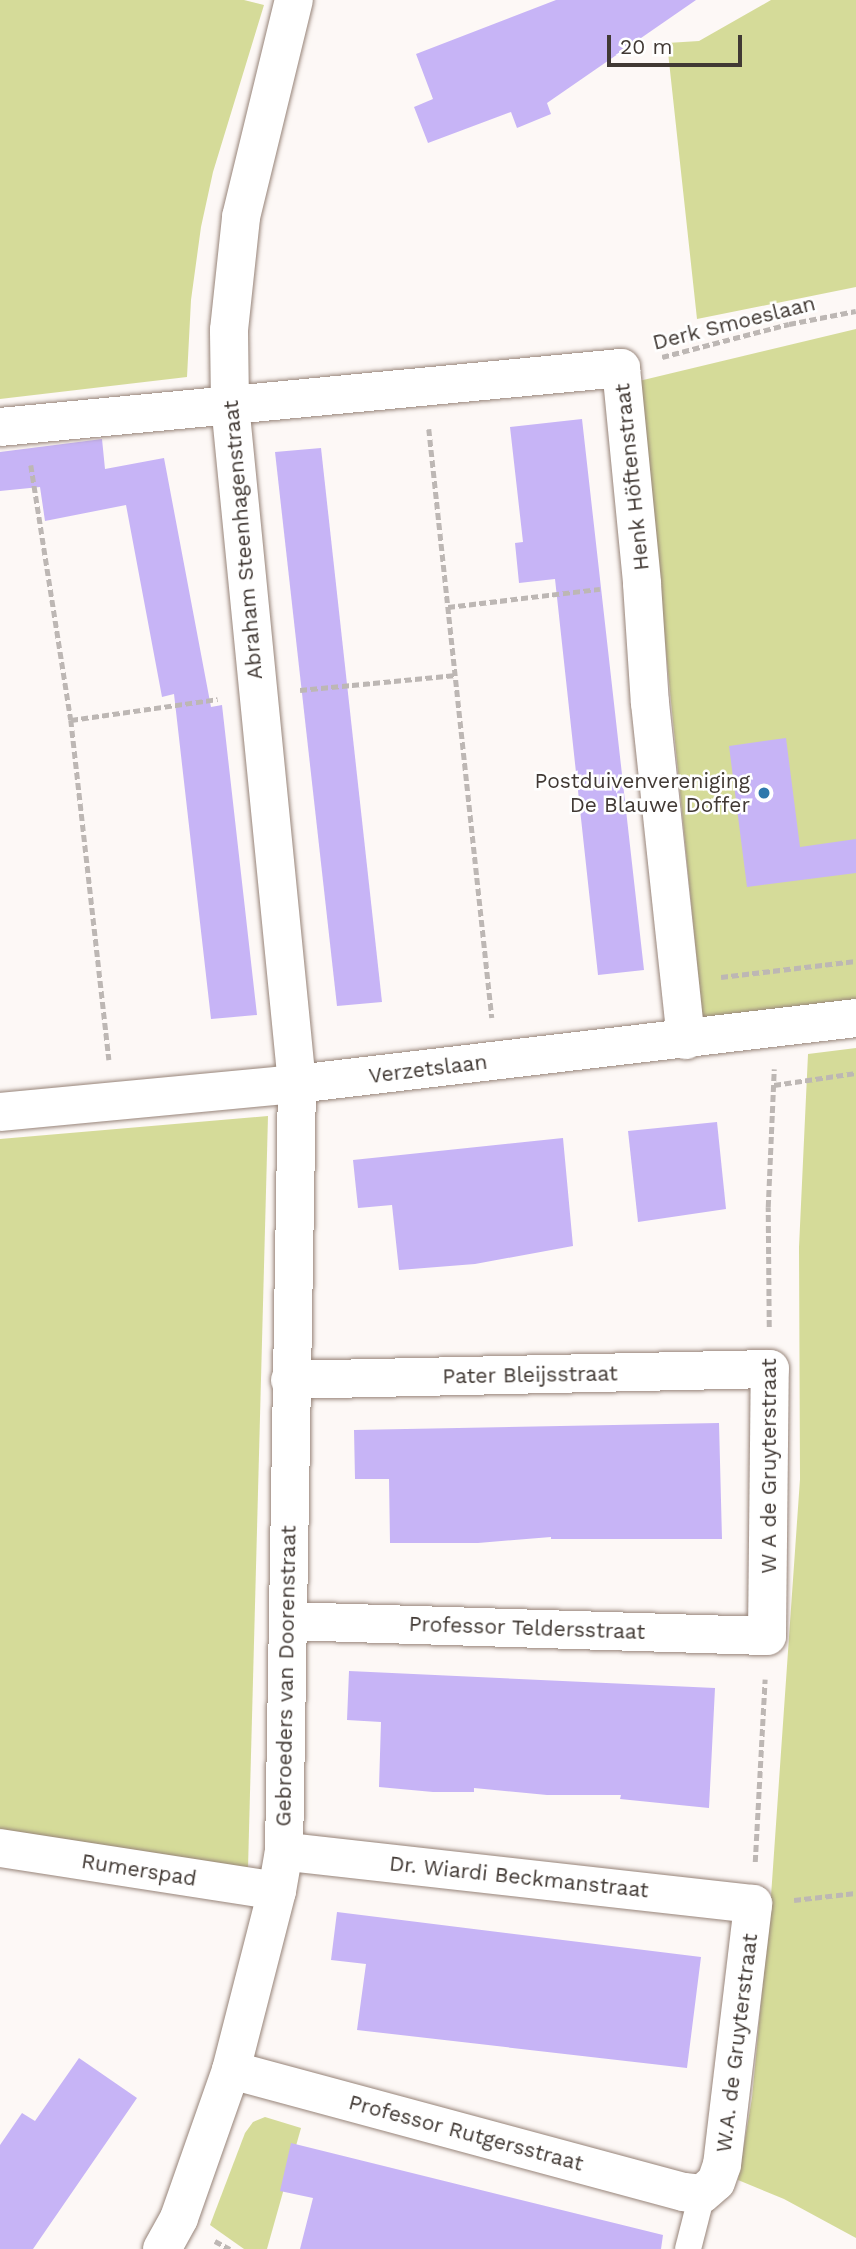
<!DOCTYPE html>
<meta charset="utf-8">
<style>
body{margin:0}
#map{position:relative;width:856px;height:2249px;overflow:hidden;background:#fdf8f6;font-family:"Work Sans",sans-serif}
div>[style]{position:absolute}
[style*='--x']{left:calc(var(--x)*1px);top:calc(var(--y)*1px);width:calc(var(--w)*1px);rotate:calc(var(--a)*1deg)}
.green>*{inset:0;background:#d5db99}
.building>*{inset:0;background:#c7b4f6}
.path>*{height:4.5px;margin-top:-2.25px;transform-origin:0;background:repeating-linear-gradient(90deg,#bdb7b4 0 7px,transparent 0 10.5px)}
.roads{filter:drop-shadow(0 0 2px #978479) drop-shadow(0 0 2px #978479)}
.service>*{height:26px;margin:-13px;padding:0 13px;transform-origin:13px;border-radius:13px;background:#fff}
.minor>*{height:38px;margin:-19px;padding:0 19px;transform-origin:19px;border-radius:19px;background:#fff}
.dots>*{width:19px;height:19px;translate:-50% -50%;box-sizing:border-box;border:4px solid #fff;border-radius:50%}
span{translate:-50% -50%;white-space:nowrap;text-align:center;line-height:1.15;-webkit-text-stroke:5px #fff;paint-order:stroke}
.street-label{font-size:21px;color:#413934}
.poi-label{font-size:21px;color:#413934}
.right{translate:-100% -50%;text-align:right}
.scale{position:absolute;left:607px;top:35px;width:135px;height:32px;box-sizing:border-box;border:4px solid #413934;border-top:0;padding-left:9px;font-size:21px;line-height:24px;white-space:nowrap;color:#413934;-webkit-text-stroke:5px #fff;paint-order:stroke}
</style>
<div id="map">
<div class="green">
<i style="clip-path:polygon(0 0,244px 0,264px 5px,213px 172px,201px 227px,191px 300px,187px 377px,0 399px)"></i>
<i style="clip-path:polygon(771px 0,856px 0,856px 287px,697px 319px,667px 43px,699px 41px)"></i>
<i style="clip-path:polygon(856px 329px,856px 1000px,703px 1022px,639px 381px)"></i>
<i style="clip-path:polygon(856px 1048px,856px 2238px,784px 2199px,738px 2180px,752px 2098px,771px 1896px,800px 1479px,799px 1247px,808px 1054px)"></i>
<i style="clip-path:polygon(268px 1116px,248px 1868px,0 1831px,0 1139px)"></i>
<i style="clip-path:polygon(265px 2117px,301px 2128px,267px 2249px,244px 2249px,210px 2225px,245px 2133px,253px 2122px)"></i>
</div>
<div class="building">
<i style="clip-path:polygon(556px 0,696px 0,547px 103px,551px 114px,517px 128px,511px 112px,428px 143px,414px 107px,433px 99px,416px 54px)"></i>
<i style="clip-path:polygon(582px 419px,644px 970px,598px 975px,555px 579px,519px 583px,515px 543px,523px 542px,510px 427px)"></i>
<i style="clip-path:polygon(102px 439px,105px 469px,164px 458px,211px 707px,222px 705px,257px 1015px,211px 1019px,174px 694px,162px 697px,126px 505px,45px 521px,40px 487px,0 491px,0 452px)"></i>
<i style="clip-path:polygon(321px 448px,382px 1002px,337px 1006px,275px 452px)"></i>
<i style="clip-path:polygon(786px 738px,800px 847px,856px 839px,856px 873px,747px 887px,729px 746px)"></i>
<i style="clip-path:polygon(717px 1122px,726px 1209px,638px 1222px,628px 1131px)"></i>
<i style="clip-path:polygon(563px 1138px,573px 1246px,475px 1264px,399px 1270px,392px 1205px,358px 1208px,353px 1160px)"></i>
<i style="clip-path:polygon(719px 1423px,722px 1539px,551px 1539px,551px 1537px,478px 1543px,390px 1543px,389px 1479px,355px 1479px,354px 1430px)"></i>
<i style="clip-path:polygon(349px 1671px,715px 1688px,709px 1808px,620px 1799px,621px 1795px,547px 1795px,474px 1788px,474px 1792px,433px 1792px,379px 1787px,381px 1722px,347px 1720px)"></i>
<i style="clip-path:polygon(337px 1912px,701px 1957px,687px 2068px,357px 2030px,366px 1964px,331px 1960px)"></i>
<i style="clip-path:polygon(79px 2058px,137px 2098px,33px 2249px,0 2249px,0 2145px,22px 2113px,35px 2121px)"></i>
<i style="clip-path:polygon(291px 2143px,663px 2235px,661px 2249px,300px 2249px,313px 2198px,280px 2191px)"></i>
</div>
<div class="path">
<i style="--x:662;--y:357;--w:131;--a:-14.6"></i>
<i style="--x:789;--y:324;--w:68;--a:-11"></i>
<i style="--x:429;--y:429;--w:592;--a:83.89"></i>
<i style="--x:31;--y:465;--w:258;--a:81.1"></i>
<i style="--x:71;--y:720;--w:148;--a:-8.1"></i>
<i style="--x:448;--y:607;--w:153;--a:-6.8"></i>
<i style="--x:300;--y:690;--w:157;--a:-5.5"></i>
<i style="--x:71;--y:720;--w:342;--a:83.6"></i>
<i style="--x:721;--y:977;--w:136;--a:-6.8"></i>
<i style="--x:774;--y:1085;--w:83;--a:-8.3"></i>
<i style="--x:769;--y:1327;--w:120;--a:-90.5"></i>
<i style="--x:768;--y:1207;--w:138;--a:-87.5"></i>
<i style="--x:755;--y:1862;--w:183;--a:-86.9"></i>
<i style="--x:794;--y:1900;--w:62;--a:-6.4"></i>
<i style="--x:215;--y:2241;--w:17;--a:28"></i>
</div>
<div class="roads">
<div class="service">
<i style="--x:688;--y:2249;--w:57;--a:-75.7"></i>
</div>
<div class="minor">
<i style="--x:0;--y:427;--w:624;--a:-5.43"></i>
<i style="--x:621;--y:368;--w:217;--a:84.4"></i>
<i style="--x:642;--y:584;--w:119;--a:86.2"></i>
<i style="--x:650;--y:703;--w:339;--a:83.9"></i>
<i style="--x:0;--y:1112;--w:298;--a:-5.4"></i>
<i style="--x:297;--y:1084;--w:563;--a:-6.73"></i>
<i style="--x:288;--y:1621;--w:479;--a:1.8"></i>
<i style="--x:767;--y:1636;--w:267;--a:-89.4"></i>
<i style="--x:770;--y:1369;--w:480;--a:178.7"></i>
<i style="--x:0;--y:1848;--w:280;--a:8.8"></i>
<i style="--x:231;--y:2070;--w:469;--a:15.1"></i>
<i style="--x:684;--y:2192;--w:18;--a:6"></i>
<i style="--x:702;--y:2194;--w:18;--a:-41"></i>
<i style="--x:716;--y:2182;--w:18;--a:-71"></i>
<i style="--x:722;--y:2165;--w:263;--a:-83.2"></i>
<i style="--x:753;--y:1904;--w:472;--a:-173.6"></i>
<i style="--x:162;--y:2249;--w:35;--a:-61"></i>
<i style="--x:179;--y:2218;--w:157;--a:-70.6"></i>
<i style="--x:231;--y:2070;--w:185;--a:-75.6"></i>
<i style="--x:277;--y:1891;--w:41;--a:-80.1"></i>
<i style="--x:284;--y:1851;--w:767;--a:-89.03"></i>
<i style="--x:297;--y:1084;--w:683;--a:-95.63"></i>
<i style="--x:230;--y:404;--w:74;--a:-90.8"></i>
<i style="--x:229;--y:330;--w:114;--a:-83.9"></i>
<i style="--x:241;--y:217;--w:223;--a:-76.3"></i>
</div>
</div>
<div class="dots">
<i style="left:764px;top:793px;background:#2e78ac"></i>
</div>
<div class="street-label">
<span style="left:734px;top:323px;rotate:-14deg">Derk Smoeslaan</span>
<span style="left:632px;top:477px;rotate:-96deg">Henk Höftenstraat</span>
<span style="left:243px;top:540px;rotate:-95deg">Abraham Steenhagenstraat</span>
<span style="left:428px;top:1069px;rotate:-7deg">Verzetslaan</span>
<span style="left:530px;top:1375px;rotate:-1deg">Pater Bleijsstraat</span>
<span style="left:769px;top:1466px;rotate:-90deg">W A de Gruyterstraat</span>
<span style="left:527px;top:1628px;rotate:2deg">Professor Teldersstraat</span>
<span style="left:286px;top:1676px;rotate:-89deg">Gebroeders van Doorenstraat</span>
<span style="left:139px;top:1870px;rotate:9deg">Rumerspad</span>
<span style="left:519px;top:1877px;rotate:6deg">Dr. Wiardi Beckmanstraat</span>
<span style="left:737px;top:2043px;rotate:-83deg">W.A. de Gruyterstraat</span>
<span style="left:466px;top:2133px;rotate:15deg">Professor Rutgersstraat</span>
</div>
<div class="poi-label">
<span class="right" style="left:750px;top:793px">Postduivenvereniging<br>De Blauwe Doffer</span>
</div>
<div class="scale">20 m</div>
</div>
